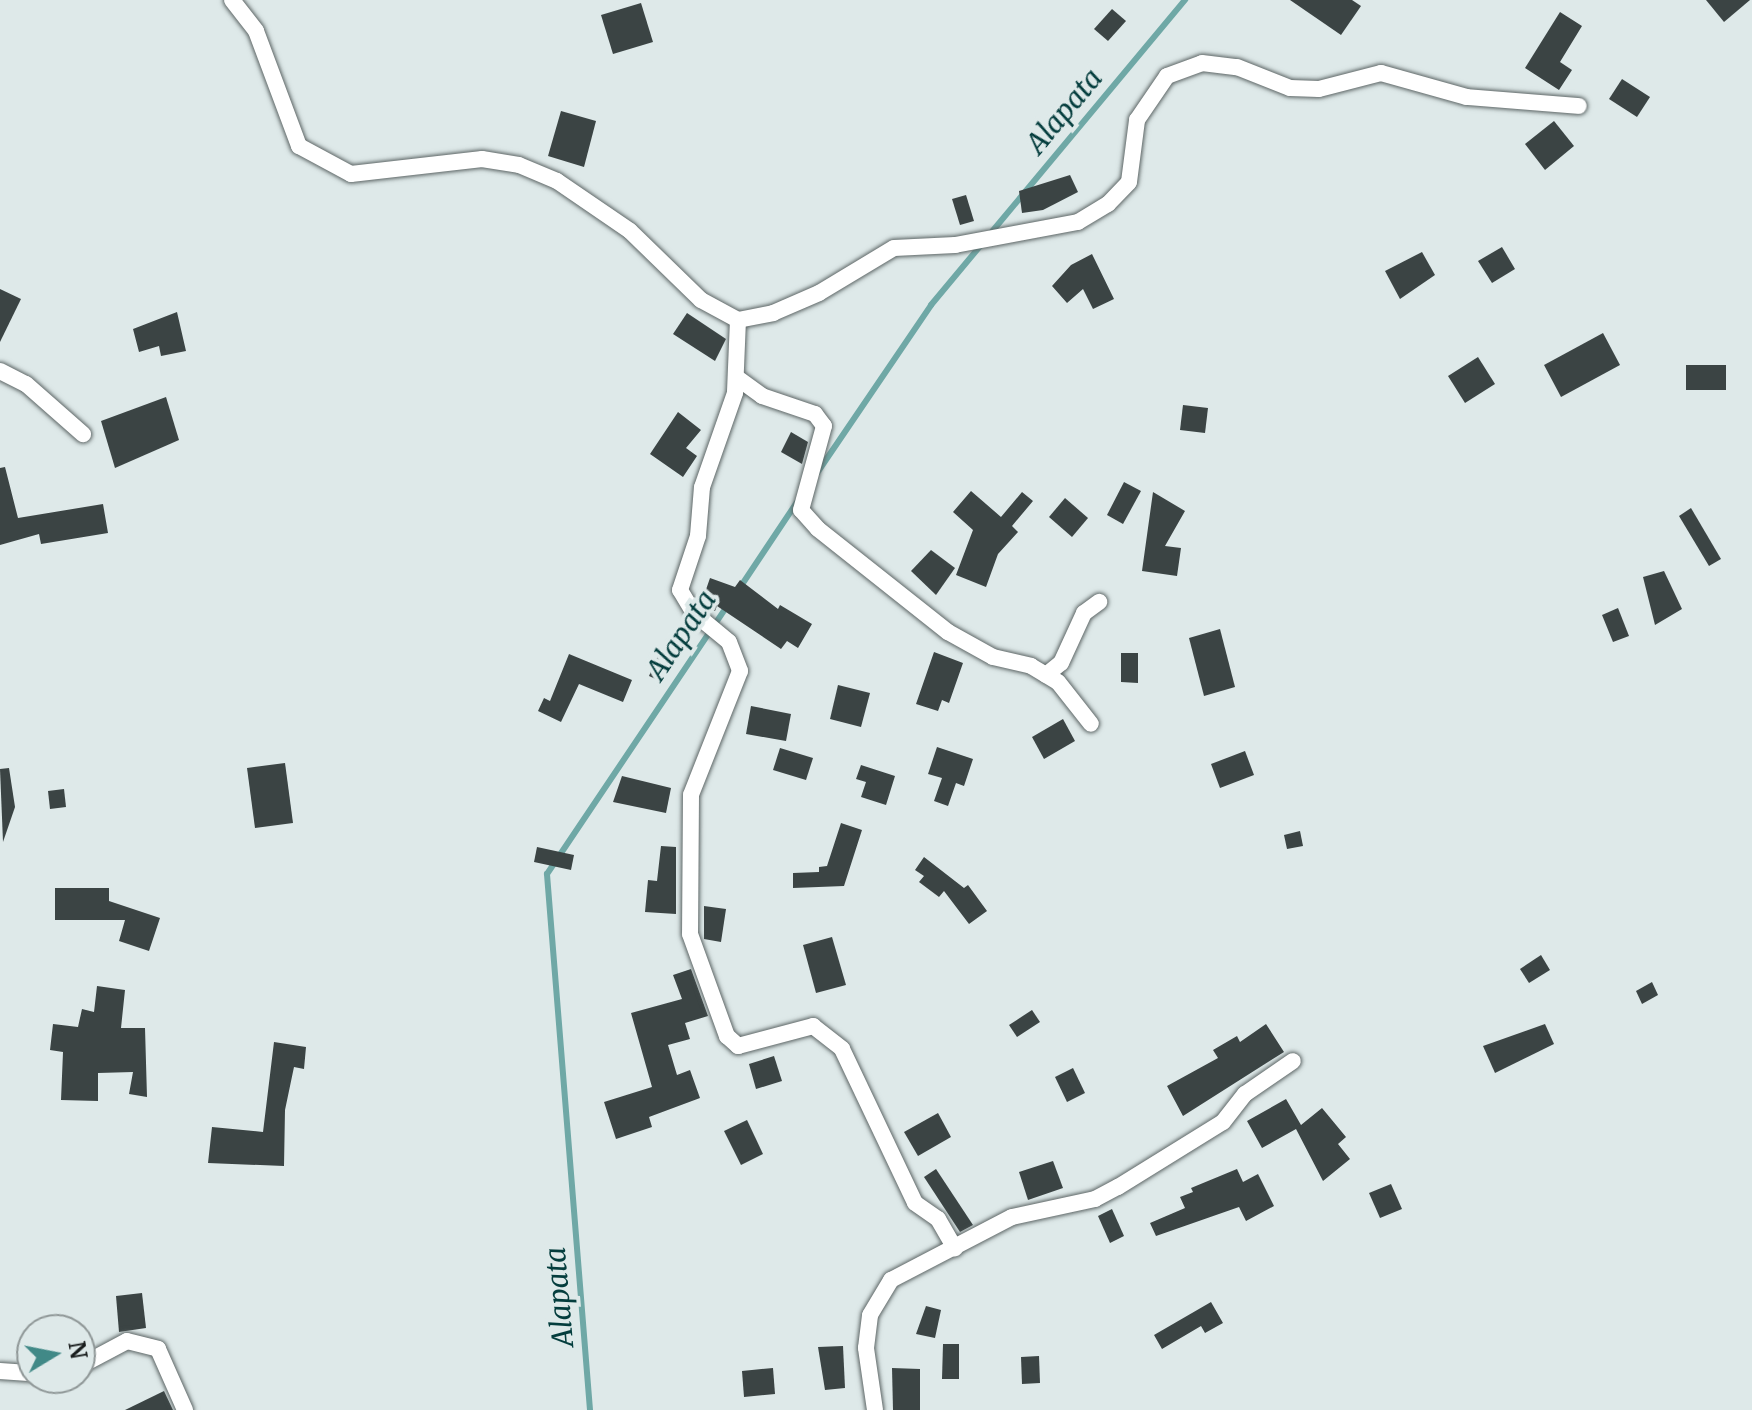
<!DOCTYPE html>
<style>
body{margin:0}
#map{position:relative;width:1752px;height:1410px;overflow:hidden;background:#dee9e9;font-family:Merriweather,serif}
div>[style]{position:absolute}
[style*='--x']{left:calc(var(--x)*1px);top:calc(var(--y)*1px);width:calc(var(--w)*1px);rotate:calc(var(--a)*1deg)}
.stream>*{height:6px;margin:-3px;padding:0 3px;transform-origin:3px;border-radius:3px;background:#6fa8a6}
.building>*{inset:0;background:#3b4444}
.roads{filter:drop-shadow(0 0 2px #5d6666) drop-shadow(0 0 2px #5d6666)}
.minor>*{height:16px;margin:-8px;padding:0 8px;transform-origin:8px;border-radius:8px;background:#fff}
span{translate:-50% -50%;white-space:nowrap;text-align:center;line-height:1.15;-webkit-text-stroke:8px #dee9e9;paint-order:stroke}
.water-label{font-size:28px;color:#043d3d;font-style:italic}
.north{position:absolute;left:16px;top:1314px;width:80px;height:80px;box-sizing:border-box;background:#dee9e9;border:2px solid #8f9797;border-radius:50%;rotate:80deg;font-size:22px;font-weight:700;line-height:32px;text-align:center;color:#191d1d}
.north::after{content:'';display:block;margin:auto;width:28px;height:36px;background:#418987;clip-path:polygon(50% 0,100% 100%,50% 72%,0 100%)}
</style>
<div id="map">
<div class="stream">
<i style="--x:990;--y:234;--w:305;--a:-50.2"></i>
<i style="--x:817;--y:473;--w:203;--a:-55.8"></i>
<i style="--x:931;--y:305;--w:78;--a:-50.2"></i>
<i style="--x:739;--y:589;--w:105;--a:-56.3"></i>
<i style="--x:590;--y:1410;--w:538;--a:-94.59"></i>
<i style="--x:547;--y:874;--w:324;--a:-56.1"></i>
</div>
<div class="building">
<i style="clip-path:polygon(1290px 0,1352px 0,1361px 6px,1341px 35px)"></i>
<i style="clip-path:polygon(1706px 0,1750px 0,1724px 22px)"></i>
<i style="clip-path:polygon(641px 3px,653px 42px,613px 54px,601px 15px)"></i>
<i style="clip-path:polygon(1112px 9px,1126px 21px,1108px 41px,1094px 29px)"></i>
<i style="clip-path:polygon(1560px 12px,1582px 26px,1560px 62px,1572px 70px,1559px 90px,1525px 68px)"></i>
<i style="clip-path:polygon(1622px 79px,1650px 97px,1637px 117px,1609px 99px)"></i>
<i style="clip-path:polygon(561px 111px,596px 121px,584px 167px,548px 156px)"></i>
<i style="clip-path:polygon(1554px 121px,1574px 146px,1545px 170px,1525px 144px)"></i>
<i style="clip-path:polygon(1070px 175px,1078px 192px,1043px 210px,1022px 213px,1019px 191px)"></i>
<i style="clip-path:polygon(966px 195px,974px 221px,960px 225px,952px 199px)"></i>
<i style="clip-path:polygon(1502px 247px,1515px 269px,1492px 283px,1478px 261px)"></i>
<i style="clip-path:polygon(1422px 252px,1435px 275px,1400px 299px,1385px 271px)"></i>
<i style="clip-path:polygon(1092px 254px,1114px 299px,1093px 309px,1083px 289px,1067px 303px,1052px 286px,1071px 265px)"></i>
<i style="clip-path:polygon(0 289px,21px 299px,0 342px)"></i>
<i style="clip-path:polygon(177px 312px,186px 351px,161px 356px,159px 346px,139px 352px,133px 329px)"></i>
<i style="clip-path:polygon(687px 313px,726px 339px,715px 361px,673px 334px)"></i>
<i style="clip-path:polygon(1603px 333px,1620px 365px,1561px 397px,1544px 365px)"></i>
<i style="clip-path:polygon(1478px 357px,1495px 384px,1465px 403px,1448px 376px)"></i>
<i style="clip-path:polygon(1686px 365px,1726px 365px,1726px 390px,1686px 390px)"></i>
<i style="clip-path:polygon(166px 397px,179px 440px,115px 468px,101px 421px)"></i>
<i style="clip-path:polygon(1183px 405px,1208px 408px,1205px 433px,1180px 430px)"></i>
<i style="clip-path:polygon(678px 412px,701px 430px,686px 448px,697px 456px,683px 477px,650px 454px)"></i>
<i style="clip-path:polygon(791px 432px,808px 442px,802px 464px,781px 452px)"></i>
<i style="clip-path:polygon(5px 467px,18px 518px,103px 504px,108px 533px,41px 544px,39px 534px,0 545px,0 468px)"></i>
<i style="clip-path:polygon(1124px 482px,1141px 491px,1123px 524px,1107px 515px)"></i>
<i style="clip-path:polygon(971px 491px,1001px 517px,1022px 492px,1033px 501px,1012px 526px,1018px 532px,998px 554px,986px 587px,956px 575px,973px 530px,953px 512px)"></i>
<i style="clip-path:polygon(1153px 492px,1185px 511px,1165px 546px,1181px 548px,1177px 576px,1142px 571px)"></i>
<i style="clip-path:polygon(1065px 498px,1088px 518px,1072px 537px,1049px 517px)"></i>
<i style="clip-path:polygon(1691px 508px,1721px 559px,1709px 566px,1679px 516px)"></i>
<i style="clip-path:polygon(931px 550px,955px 568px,936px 595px,911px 571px)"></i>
<i style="clip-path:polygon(1664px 571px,1682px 609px,1655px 625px,1643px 577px)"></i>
<i style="clip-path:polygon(710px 578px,735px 587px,740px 580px,778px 609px,780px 605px,812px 624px,798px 648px,787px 641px,781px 649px,717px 606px,715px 611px,705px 608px,701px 604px)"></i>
<i style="clip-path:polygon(1618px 608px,1629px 636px,1613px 642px,1602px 615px)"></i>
<i style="clip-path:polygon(1220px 629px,1235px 687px,1204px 696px,1189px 638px)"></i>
<i style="clip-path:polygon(660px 651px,674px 657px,662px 682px,649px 676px)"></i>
<i style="clip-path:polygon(934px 652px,963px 663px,949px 703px,942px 700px,938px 711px,916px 704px)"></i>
<i style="clip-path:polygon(1121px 653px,1138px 653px,1138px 683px,1121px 682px)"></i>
<i style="clip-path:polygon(569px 654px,632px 680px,623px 702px,579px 684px,561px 722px,538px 711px,544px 698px,550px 701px)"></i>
<i style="clip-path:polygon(838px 685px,870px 693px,861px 727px,830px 719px)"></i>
<i style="clip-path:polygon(751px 706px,791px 714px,786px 741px,746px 734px)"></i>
<i style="clip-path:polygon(1063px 719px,1075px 741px,1044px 759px,1032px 737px)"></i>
<i style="clip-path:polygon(937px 747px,973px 759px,964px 786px,956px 783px,948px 806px,934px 801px,942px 778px,928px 774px)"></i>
<i style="clip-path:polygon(780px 748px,813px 758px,806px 780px,773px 770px)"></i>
<i style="clip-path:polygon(1245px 751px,1254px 775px,1220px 788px,1211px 764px)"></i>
<i style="clip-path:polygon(285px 763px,293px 823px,255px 828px,247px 768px)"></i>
<i style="clip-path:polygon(861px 765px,895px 776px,886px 805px,861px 797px,866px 782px,856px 779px)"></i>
<i style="clip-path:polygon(9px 768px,15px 807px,3px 842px,0 769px)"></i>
<i style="clip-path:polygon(622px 776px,671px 788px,666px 813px,613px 802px)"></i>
<i style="clip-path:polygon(64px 789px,66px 807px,50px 809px,48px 791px)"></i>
<i style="clip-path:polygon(841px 823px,862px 830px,844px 886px,793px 888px,793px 873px,819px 872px,819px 867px,827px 866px)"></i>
<i style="clip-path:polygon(1300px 831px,1303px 846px,1287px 849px,1284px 835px)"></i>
<i style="clip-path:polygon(661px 846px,676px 847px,676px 914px,645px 912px,648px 880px,657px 881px)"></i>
<i style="clip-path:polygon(537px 847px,574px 855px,571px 870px,534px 862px)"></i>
<i style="clip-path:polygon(924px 857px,964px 888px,968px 885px,987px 911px,969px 924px,944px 891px,939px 897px,919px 882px,924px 876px,915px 870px)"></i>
<i style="clip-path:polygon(55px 888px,109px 888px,109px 901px,160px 918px,149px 951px,119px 941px,125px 920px,55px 920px)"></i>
<i style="clip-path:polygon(704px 906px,726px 909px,721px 942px,704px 939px)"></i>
<i style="clip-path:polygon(832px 937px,846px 985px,816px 993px,803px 945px)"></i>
<i style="clip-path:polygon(1541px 955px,1550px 970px,1529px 983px,1520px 969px)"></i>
<i style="clip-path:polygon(691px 969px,708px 1016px,685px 1023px,690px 1039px,668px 1045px,677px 1075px,690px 1070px,700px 1098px,649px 1117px,652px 1127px,616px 1139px,604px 1102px,652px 1087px,631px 1013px,682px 999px,673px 975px)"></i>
<i style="clip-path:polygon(1652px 982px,1658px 995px,1642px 1004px,1636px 991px)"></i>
<i style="clip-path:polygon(97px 986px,125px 990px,121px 1028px,145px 1028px,147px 1097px,129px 1094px,133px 1072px,98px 1073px,98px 1101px,61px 1100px,63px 1052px,50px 1050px,53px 1024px,78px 1027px,82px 1009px,94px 1012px)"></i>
<i style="clip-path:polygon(1032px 1010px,1040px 1022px,1017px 1037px,1009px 1025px)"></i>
<i style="clip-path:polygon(1266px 1024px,1284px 1052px,1183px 1116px,1167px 1086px,1218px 1058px,1213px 1050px,1237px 1036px,1240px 1042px)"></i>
<i style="clip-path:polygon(1545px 1024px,1554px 1044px,1495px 1073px,1483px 1046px)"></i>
<i style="clip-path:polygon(274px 1042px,306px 1047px,304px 1069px,294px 1067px,285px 1110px,284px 1166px,208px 1163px,212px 1127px,263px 1132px)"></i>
<i style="clip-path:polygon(774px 1056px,782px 1081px,756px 1089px,749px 1064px)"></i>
<i style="clip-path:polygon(1073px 1068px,1085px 1093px,1067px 1102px,1055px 1077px)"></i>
<i style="clip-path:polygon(1286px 1099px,1301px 1125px,1322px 1108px,1346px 1137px,1338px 1144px,1350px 1159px,1323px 1181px,1296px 1129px,1262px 1148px,1247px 1121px)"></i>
<i style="clip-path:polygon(938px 1113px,951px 1137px,918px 1156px,904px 1132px)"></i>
<i style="clip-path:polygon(747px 1120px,763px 1154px,741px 1165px,724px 1131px)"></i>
<i style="clip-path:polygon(1053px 1161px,1063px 1188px,1028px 1200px,1019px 1172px)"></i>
<i style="clip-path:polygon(936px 1169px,973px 1225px,960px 1232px,924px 1177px)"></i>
<i style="clip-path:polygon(1237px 1169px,1243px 1182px,1258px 1174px,1274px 1206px,1246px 1221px,1239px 1207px,1156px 1236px,1150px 1223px,1185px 1208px,1180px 1197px,1193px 1192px,1191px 1188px)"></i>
<i style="clip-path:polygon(1391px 1184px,1402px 1209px,1380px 1218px,1369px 1193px)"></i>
<i style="clip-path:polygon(1112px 1209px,1124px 1236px,1110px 1243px,1098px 1216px)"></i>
<i style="clip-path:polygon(142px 1293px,146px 1328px,119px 1332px,116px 1296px)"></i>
<i style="clip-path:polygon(1211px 1302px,1223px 1323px,1205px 1333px,1201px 1326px,1162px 1349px,1154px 1335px)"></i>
<i style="clip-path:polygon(926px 1306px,941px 1310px,935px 1338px,916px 1334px)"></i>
<i style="clip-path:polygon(943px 1344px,959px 1344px,959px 1379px,942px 1379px)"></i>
<i style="clip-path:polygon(843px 1346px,845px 1388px,825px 1390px,818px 1347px)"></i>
<i style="clip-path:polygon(1039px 1356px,1040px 1383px,1022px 1384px,1021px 1357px)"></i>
<i style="clip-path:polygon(773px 1368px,775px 1394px,744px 1397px,742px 1371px)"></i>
<i style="clip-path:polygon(892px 1368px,920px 1369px,920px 1410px,893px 1410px)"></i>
<i style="clip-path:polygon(164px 1391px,173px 1410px,125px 1410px)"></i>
</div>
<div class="roads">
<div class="minor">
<i style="--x:232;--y:0;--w:39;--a:52"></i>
<i style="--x:256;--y:31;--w:123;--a:69.5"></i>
<i style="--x:299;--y:146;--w:59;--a:28.3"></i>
<i style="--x:351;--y:174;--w:132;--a:-6.5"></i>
<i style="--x:482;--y:159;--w:37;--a:9"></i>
<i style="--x:519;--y:165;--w:41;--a:22.8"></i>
<i style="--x:557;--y:181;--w:88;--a:34.4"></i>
<i style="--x:630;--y:231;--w:99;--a:44.2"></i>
<i style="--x:701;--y:300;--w:42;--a:28.4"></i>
<i style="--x:738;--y:320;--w:73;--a:92.4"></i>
<i style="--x:735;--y:393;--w:100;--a:109.3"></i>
<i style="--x:702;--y:487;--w:49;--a:94.7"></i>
<i style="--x:698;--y:536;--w:57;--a:108.4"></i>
<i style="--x:680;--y:590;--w:27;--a:59"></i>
<i style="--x:694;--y:613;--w:45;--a:39.6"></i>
<i style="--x:729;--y:642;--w:31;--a:69"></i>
<i style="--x:740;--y:671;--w:133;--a:111.6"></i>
<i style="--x:691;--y:795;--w:139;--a:90.4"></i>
<i style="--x:690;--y:934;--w:109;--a:70.1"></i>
<i style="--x:727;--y:1036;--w:15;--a:42"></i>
<i style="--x:738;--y:1046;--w:78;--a:-14.9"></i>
<i style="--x:813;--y:1026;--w:37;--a:38"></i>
<i style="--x:842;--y:1049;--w:170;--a:64.6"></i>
<i style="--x:915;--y:1203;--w:28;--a:35"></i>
<i style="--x:938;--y:1219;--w:34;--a:60"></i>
<i style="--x:738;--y:320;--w:36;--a:-11"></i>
<i style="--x:773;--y:313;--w:50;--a:-23.5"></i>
<i style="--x:819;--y:293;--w:87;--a:-31"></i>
<i style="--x:894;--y:248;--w:61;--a:-2.8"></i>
<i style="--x:955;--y:245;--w:125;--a:-10.6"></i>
<i style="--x:1078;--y:222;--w:35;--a:-31"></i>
<i style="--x:1108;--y:204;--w:30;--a:-46"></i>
<i style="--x:1129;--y:182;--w:63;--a:-82.6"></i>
<i style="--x:1137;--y:120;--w:53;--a:-55.7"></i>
<i style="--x:1167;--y:76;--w:37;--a:-20"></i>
<i style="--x:1202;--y:63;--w:35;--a:7"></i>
<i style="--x:1237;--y:67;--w:57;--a:21.6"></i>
<i style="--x:1290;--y:88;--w:29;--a:2"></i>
<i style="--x:1319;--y:89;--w:64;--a:-14.5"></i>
<i style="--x:1381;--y:73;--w:89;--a:15.6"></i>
<i style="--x:1467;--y:97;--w:112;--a:4.6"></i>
<i style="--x:0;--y:371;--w:29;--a:27"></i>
<i style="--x:26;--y:384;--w:76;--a:41.3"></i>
<i style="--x:736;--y:377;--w:32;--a:36"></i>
<i style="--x:762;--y:396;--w:56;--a:18.8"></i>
<i style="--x:815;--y:414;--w:15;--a:53"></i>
<i style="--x:824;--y:426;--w:87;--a:105.3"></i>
<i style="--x:801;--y:510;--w:25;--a:48"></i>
<i style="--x:818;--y:529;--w:166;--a:38.4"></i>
<i style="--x:948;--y:632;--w:51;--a:29.1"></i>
<i style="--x:993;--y:657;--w:39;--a:13"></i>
<i style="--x:1031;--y:666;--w:31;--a:31"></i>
<i style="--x:1058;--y:682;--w:53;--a:51.8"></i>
<i style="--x:1046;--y:675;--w:19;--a:-39"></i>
<i style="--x:1061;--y:663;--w:55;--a:-65.3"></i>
<i style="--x:1084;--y:613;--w:19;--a:-36"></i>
<i style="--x:80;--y:1366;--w:53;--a:-28"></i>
<i style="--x:127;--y:1341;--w:32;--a:14"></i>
<i style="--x:158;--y:1349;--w:67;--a:66.1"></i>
<i style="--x:0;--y:1371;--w:32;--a:4"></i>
<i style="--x:875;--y:1410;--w:63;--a:-98.3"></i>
<i style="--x:866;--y:1348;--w:33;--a:-83"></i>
<i style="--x:870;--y:1315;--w:41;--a:-59"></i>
<i style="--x:891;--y:1280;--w:136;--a:-27.5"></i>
<i style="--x:1012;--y:1217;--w:85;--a:-12.2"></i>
<i style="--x:1095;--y:1199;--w:26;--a:-28"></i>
<i style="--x:1118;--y:1187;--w:123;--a:-31.8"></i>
<i style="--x:1223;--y:1122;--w:36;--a:-52"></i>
<i style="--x:1245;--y:1094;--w:58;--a:-34.5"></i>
</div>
</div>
<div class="water-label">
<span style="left:1064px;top:111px;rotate:-50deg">Alapata</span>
<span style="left:681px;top:635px;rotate:-56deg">Alapata</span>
<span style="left:559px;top:1297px;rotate:-95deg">Alapata</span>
</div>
<div class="north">N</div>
</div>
